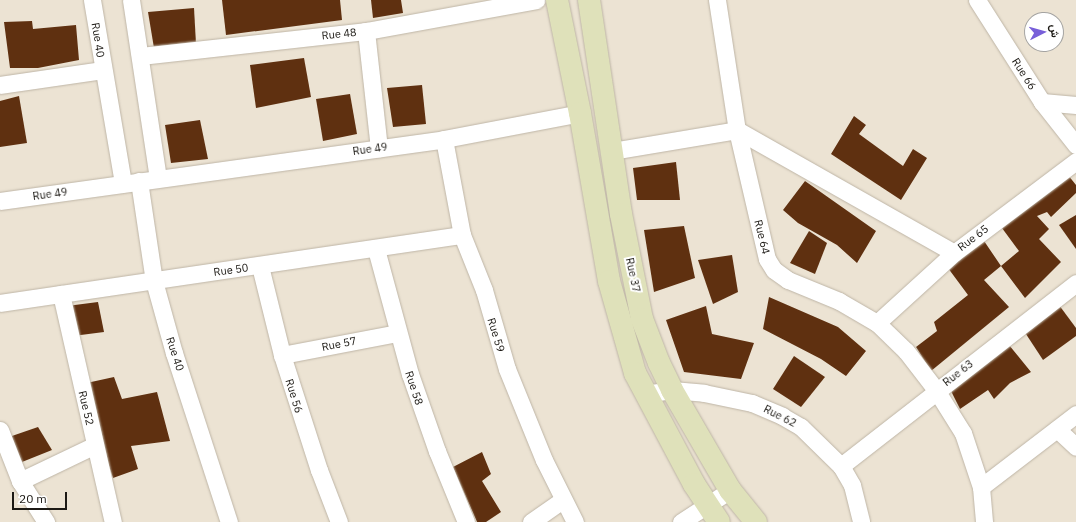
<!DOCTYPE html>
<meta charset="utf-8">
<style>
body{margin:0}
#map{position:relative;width:1076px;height:522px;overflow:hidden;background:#ece3d3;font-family:"IBM Plex Sans",Vazirmatn,sans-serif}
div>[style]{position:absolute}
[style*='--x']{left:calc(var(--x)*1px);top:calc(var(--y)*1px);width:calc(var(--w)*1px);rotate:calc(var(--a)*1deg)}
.building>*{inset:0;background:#5f3010}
.roads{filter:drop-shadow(0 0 1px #beb5a6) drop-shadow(0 0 1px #beb5a6)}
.street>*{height:17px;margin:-8.5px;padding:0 8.5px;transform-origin:8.5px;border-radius:8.5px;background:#fff}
.secondary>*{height:22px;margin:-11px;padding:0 11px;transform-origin:11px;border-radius:11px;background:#dfe1ba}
span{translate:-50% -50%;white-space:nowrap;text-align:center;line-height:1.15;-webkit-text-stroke:4px #fff;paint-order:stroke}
.street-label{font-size:11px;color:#1c1914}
.north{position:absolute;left:1024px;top:12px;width:40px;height:40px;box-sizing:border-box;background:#fff;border:1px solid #a4a3a1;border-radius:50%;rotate:84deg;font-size:11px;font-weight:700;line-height:16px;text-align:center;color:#1c1914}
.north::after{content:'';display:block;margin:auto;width:14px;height:18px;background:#785fd9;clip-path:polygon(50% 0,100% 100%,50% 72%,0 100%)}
.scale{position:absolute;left:12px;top:492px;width:55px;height:18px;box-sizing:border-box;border:2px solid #1c1914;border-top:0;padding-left:5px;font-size:12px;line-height:14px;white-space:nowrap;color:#1c1914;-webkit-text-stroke:3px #fff;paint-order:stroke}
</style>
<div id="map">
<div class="building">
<i style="clip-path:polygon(222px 0,340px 0,342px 20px,226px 35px)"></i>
<i style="clip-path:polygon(371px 0,401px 0,403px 13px,373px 18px)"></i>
<i style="clip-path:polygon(194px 8px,196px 44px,154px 48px,148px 12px)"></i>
<i style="clip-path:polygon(32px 21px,33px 29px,76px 25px,79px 60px,38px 68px,10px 68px,4px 22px)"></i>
<i style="clip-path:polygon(304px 58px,311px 97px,256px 108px,250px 65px)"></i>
<i style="clip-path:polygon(422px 85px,426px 124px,393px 127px,387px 88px)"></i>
<i style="clip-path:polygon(350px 94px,357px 134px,323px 141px,316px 99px)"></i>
<i style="clip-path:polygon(19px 96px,27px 143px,0 147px,0 101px)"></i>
<i style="clip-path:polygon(854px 116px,866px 125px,859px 134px,903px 166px,913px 149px,927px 158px,901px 200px,831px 154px)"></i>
<i style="clip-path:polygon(200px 120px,208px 159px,171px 163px,165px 125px)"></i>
<i style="clip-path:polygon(676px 162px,680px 200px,637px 200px,633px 168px)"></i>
<i style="clip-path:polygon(1068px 175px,1076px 185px,1076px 193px,1051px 217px,1047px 212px,1037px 216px,1049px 229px,1039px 239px,1061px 262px,1025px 298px,1001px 266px,1019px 251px,999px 224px)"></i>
<i style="clip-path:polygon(805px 181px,876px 231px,857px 263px,837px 245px,798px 223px,783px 210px)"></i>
<i style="clip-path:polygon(1076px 215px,1076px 249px,1059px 225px)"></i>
<i style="clip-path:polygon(684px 226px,695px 278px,654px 292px,644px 230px)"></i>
<i style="clip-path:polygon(809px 231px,827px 243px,815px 274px,790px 263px)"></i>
<i style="clip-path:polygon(982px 238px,1001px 266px,984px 280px,1009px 307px,931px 371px,916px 347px,937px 331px,934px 322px,968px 295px,945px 264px)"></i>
<i style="clip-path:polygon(732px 255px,738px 292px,713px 304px,698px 260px)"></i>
<i style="clip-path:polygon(769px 297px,838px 327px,866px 351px,846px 376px,821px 359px,763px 329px)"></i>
<i style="clip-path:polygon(98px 302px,104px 332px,73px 336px,67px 306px)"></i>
<i style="clip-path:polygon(1059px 305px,1076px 328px,1076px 336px,1043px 360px,1024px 331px)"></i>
<i style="clip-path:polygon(706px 306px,712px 334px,754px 343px,741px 379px,684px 372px,666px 320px)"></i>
<i style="clip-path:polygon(1009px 345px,1031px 372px,1010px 383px,994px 399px,988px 390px,960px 409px,950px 389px)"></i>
<i style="clip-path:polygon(794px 356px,825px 377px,801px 407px,773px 389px)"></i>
<i style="clip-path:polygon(114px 377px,122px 399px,157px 392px,170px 441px,131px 446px,138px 469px,113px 478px,82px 384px)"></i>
<i style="clip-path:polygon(38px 427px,52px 450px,22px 462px,9px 437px)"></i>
<i style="clip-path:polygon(482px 452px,491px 474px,482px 481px,501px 512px,486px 522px,477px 522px,453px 467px)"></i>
</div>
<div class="roads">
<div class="street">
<i style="--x:92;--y:0;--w:186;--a:80.4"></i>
<i style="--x:131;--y:0;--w:180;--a:81.4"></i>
<i style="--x:717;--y:0;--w:132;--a:81.3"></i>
<i style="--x:737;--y:130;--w:132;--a:76.9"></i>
<i style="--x:767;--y:259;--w:13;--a:58"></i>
<i style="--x:774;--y:270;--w:17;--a:36"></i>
<i style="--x:788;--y:280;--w:55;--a:22.4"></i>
<i style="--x:839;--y:301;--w:44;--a:30.1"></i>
<i style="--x:877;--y:323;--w:40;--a:44"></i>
<i style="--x:906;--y:351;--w:49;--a:52.4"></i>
<i style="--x:936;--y:390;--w:51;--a:57.9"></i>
<i style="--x:963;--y:433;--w:57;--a:71.6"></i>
<i style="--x:981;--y:487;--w:35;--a:85"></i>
<i style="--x:977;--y:0;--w:121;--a:57.5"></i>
<i style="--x:1042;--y:102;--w:55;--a:51.7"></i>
<i style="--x:366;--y:31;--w:118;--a:83.7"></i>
<i style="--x:140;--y:56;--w:227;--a:-6.3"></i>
<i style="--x:366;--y:31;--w:173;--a:-10.3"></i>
<i style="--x:0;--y:85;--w:104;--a:-8.3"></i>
<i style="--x:1042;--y:102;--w:34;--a:5"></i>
<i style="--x:444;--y:139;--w:98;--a:79.4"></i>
<i style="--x:462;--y:235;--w:59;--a:68.2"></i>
<i style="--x:484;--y:290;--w:82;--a:73.8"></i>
<i style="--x:507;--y:369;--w:98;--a:67.9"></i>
<i style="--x:544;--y:460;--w:69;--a:63.4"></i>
<i style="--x:612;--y:151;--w:127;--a:-9.5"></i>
<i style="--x:737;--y:130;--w:249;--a:29.5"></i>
<i style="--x:139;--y:181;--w:101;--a:81.5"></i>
<i style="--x:154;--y:281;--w:75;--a:74.5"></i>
<i style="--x:174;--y:353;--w:178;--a:72"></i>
<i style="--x:0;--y:201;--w:448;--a:-7.9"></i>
<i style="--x:444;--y:139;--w:138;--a:-10.8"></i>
<i style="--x:376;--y:249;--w:130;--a:74.8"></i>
<i style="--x:410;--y:374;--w:82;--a:70.7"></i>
<i style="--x:437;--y:451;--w:77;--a:67.8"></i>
<i style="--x:260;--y:266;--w:92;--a:76.1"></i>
<i style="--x:282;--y:355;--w:121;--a:72.2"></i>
<i style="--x:319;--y:470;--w:56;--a:69"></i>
<i style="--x:61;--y:294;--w:234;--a:77.2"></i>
<i style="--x:0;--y:303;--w:467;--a:-8.4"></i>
<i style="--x:877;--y:323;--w:104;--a:-42.3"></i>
<i style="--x:954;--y:253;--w:153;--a:-37"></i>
<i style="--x:282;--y:355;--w:117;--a:-10.8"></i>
<i style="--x:644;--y:394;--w:28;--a:-8"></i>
<i style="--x:672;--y:390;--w:32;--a:5"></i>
<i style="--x:704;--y:393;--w:49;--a:11.8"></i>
<i style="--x:752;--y:403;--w:33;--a:23"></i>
<i style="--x:782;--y:416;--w:22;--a:30"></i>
<i style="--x:801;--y:427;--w:56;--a:44.3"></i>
<i style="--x:841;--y:466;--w:22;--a:60"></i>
<i style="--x:852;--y:485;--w:38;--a:76"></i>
<i style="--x:1057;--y:429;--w:26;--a:43"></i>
<i style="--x:0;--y:430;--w:55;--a:68.6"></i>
<i style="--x:20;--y:481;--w:49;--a:57.6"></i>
<i style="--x:841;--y:466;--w:298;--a:-37.9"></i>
<i style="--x:20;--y:481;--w:83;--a:-25.6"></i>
<i style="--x:981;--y:487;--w:120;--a:-37.5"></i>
<i style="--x:531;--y:522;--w:39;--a:-35"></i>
<i style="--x:681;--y:522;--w:59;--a:-33.1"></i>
</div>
<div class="secondary">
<i style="--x:557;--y:0;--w:115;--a:78.5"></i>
<i style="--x:580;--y:113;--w:170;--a:80.2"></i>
<i style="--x:609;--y:281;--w:96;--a:74.2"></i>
<i style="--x:635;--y:373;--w:126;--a:62"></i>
<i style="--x:694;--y:484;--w:45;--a:56.7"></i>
<i style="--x:589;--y:0;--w:216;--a:81.5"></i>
<i style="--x:621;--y:214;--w:107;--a:78.7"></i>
<i style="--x:642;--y:319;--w:47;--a:68.9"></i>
<i style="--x:659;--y:363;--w:30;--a:64"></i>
<i style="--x:672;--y:390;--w:116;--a:59.9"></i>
<i style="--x:730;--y:490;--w:41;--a:50.9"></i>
</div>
</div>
<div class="street-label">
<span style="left:339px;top:34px;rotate:-6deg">Rue 48</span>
<span style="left:98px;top:40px;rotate:81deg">Rue 40</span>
<span style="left:1024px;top:74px;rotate:58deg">Rue 66</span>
<span style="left:370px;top:149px;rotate:-8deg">Rue 49</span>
<span style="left:50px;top:194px;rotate:-8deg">Rue 49</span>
<span style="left:762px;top:237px;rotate:76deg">Rue 64</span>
<span style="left:973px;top:238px;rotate:-37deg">Rue 65</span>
<span style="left:231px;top:270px;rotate:-8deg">Rue 50</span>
<span style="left:633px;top:275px;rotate:78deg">Rue 37</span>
<span style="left:496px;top:335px;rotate:73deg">Rue 59</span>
<span style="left:339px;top:344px;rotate:-11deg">Rue 57</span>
<span style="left:175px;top:354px;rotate:72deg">Rue 40</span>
<span style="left:958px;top:373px;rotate:-38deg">Rue 63</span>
<span style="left:414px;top:388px;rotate:72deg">Rue 58</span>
<span style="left:294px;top:396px;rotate:73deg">Rue 56</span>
<span style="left:86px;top:408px;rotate:77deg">Rue 52</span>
<span style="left:780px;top:416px;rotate:27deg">Rue 62</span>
</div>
<div class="north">ش</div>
<div class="scale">20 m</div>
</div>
